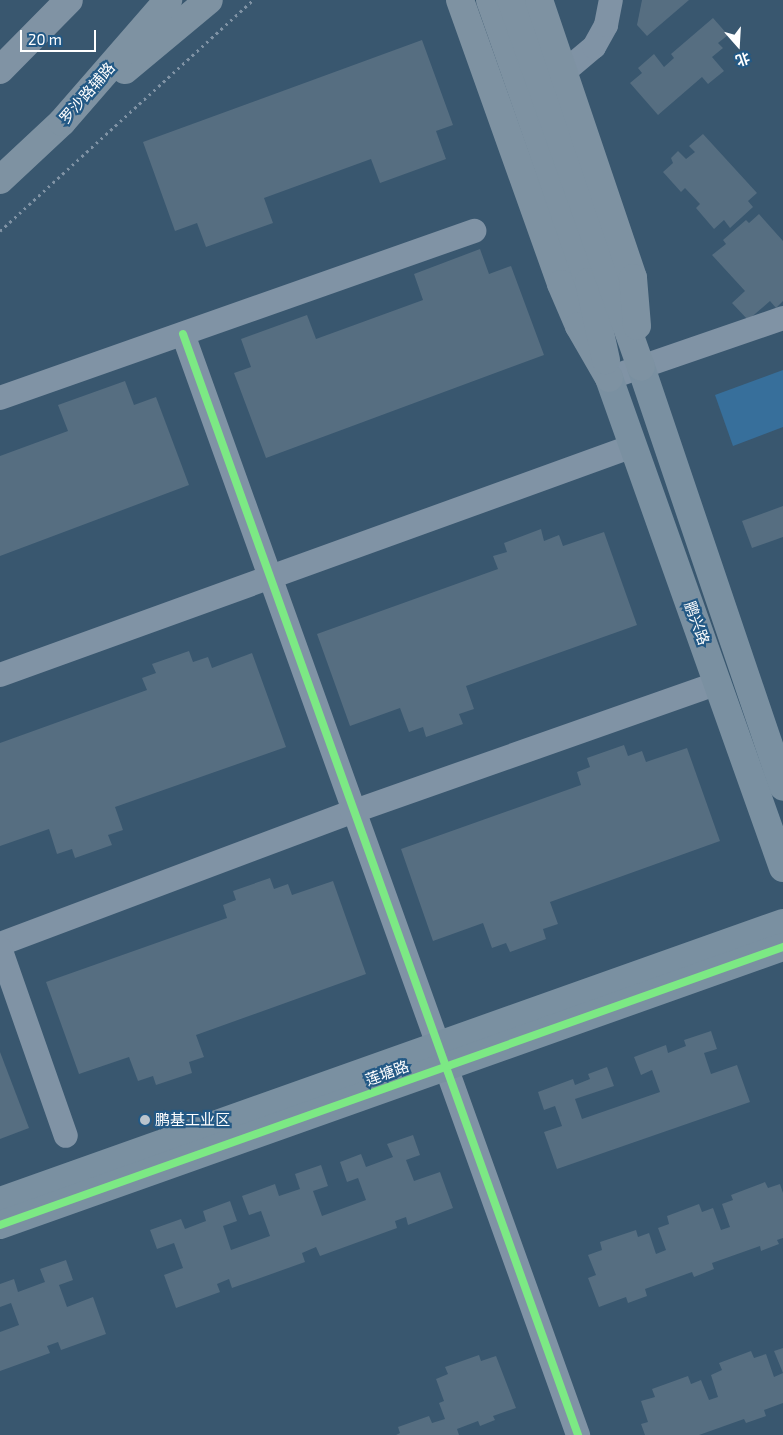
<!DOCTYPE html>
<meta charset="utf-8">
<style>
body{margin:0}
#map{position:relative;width:783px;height:1435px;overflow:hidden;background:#39576f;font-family:"Exo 2","Noto Sans SC",sans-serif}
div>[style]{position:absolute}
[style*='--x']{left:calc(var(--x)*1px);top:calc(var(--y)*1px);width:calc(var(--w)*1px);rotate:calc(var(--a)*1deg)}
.green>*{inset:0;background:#376f9b}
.building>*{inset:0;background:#566e81}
.path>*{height:3px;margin-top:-1.5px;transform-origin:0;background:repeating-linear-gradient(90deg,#8093a5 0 2.5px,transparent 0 6.5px)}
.street>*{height:24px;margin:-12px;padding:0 12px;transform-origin:12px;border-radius:12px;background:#8093a5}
.secondary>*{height:28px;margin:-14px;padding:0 14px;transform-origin:14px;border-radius:14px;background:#7a90a1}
.primary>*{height:28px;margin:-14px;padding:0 14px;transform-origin:14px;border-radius:14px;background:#7e92a2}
.highway>*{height:28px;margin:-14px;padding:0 14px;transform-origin:14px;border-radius:14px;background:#8093a4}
.cycleway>*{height:8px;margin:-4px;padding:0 4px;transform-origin:4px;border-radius:4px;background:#7ce984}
.dots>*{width:14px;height:14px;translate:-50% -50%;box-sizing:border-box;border:2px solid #235985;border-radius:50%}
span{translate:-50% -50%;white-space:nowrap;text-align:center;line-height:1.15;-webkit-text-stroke:4.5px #235985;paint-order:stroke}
.street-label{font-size:15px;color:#fff}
.poi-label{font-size:15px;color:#fff}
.left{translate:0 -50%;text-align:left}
.north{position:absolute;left:713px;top:20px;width:50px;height:50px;-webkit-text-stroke:4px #235985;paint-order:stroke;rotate:161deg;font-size:14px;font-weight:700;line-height:20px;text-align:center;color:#fff}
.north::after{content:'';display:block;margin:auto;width:18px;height:22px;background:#fff;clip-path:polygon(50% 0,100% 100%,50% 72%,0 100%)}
.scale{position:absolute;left:20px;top:30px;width:76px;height:22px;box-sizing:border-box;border:2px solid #fff;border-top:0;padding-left:6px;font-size:15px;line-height:18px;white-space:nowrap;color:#fff;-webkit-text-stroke:4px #235985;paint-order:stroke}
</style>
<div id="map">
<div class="green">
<i style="clip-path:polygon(783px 370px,783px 427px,733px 446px,715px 395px)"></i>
</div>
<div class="building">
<i style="clip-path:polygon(642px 0,689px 0,647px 36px,637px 25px)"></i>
<i style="clip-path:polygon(713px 18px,728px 35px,718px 43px,723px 48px,712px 57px,724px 71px,708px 84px,702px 77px,658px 115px,630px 83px,642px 73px,638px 68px,654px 54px,664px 67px,674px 58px,671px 54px)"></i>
<i style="clip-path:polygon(422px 40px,453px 125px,436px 131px,446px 159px,380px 183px,371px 159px,264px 198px,273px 223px,206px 247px,197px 223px,175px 231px,143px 142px)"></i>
<i style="clip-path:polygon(703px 134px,757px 193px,748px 201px,753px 207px,730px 228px,724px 220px,714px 229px,696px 208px,700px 204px,685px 188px,681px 192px,663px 172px,673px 163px,671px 158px,678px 151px,686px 159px,695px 152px,689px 146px)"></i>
<i style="clip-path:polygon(759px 214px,783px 241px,783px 301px,776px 308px,770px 301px,748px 320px,732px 303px,745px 291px,712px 255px,726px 244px,723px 240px,746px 220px,749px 223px)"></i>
<i style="clip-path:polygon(480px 249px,489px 274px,511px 266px,544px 355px,266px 458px,234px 373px,251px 367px,241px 339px,307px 315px,316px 339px,423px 300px,414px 274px)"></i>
<i style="clip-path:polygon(125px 381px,134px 405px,156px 397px,189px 485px,0 556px,0 456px,68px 431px,58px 405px)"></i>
<i style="clip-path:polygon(783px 506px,783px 537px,752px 548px,742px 521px)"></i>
<i style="clip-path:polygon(541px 529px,544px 541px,559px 535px,563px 546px,604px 532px,637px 625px,466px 686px,474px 709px,459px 714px,463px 724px,426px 737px,423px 727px,409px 732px,400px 708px,350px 726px,317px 634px,498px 569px,493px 556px,507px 552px,504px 543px)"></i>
<i style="clip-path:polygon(189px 651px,193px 662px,208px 657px,212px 668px,252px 653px,286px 747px,115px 807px,123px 830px,108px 835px,112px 845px,75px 858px,72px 849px,57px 854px,49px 829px,0 846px,0 743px,147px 690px,142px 678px,156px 673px,152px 664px)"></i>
<i style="clip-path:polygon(624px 745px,628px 756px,642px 751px,646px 762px,687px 748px,720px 841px,550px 902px,558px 924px,543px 929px,546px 939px,510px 952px,506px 943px,492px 948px,483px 923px,433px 941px,401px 849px,581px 785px,577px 772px,590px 767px,587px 758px)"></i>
<i style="clip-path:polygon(270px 878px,274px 889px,288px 884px,292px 895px,333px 881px,366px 974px,196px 1035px,204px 1057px,189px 1062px,192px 1073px,156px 1085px,153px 1076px,138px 1081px,129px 1057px,79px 1074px,46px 982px,227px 918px,223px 905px,236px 900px,233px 891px)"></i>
<i style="clip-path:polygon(711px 1031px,717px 1049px,704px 1053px,711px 1074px,737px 1065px,750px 1102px,557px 1169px,544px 1132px,562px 1126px,555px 1106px,544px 1110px,538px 1092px,573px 1079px,575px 1085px,590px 1079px,588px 1074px,607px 1067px,614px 1086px,575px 1099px,582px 1119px,660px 1092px,652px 1070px,641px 1075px,634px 1057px,666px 1045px,668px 1053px,686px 1046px,684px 1040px)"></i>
<i style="clip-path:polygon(0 1052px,29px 1128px,0 1139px)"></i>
<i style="clip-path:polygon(413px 1135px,420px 1155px,406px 1160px,414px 1181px,440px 1172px,453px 1208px,408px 1225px,406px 1217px,395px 1221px,397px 1228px,320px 1256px,316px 1247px,302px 1253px,305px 1262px,232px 1288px,229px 1279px,217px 1284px,220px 1292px,176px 1308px,164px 1275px,183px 1268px,174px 1243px,157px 1249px,150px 1230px,181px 1219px,185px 1229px,206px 1221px,203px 1211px,230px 1201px,237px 1221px,223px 1226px,231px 1250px,270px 1236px,261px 1211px,249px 1215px,242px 1196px,275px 1184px,279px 1196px,300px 1189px,295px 1174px,321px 1165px,328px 1186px,313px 1191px,322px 1216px,366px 1200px,358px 1178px,347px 1182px,340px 1162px,361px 1154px,366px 1167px,393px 1157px,387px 1144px)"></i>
<i style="clip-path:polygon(765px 1182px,768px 1188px,780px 1184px,783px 1193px,783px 1238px,777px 1240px,779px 1244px,761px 1251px,760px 1246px,712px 1263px,714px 1269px,694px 1277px,692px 1272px,645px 1289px,647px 1296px,628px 1303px,626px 1297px,599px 1307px,588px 1278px,596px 1275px,588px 1255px,602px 1250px,600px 1242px,636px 1230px,638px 1237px,649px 1233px,656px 1254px,666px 1250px,658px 1228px,669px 1224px,667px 1216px,699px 1204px,702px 1212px,713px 1208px,721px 1230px,730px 1227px,722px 1204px,733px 1200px,731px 1195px)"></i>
<i style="clip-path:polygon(66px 1260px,73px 1280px,59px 1285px,67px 1307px,93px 1297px,106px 1334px,61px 1350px,58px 1342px,47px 1346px,50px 1353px,0 1371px,0 1332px,19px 1325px,11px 1303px,0 1307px,0 1284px,14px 1279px,18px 1292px,45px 1282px,40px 1269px)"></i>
<i style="clip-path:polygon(783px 1348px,783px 1373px,774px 1351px)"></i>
<i style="clip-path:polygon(751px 1351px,754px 1358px,766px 1354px,774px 1377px,783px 1373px,783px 1403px,764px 1410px,766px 1416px,746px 1423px,744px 1419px,699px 1435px,645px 1435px,641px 1424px,648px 1422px,641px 1401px,655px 1397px,652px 1389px,688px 1376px,691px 1384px,701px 1380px,709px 1400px,718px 1397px,711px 1375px,722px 1370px,719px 1363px)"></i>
<i style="clip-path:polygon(479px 1355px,481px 1361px,496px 1356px,516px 1408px,493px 1416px,495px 1420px,480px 1426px,478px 1421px,457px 1429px,459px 1435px,396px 1435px,400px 1433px,398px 1427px,429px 1416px,432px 1423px,445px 1419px,439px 1403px,444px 1401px,436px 1379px,448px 1374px,445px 1367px)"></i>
</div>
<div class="path">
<i style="--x:0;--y:231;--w:343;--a:-42.4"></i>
</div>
<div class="street">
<i style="--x:564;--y:72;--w:39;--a:-40"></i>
<i style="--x:594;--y:47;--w:25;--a:-61"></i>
<i style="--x:606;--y:25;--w:25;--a:-79"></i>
<i style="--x:183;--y:334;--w:1170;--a:70.26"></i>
<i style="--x:609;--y:378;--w:184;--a:-19"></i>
<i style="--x:0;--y:398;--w:503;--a:-19.41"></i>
<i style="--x:0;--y:675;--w:673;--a:-19.89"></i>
<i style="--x:0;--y:944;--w:376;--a:-20.6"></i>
<i style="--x:352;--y:812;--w:389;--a:-19.4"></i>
<i style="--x:0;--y:948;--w:199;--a:70.7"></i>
</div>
<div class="secondary">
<i style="--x:641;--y:367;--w:443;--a:71.3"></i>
<i style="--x:609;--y:378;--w:520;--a:70.45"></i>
<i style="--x:0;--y:1201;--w:831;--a:-19.55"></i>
<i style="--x:0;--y:1225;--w:831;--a:-19.55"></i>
</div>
<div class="primary">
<i style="--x:460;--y:0;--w:301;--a:70.4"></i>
<i style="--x:561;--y:284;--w:46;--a:66.8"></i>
<i style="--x:579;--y:326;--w:60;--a:60"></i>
<i style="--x:490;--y:0;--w:299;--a:70.7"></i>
<i style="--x:589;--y:282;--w:80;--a:77.7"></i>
<i style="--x:511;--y:0;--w:389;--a:70.5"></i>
<i style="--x:539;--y:0;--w:293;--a:71.3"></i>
<i style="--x:633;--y:278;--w:48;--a:85.2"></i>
<i style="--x:125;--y:70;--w:109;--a:-39.8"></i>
<i style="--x:0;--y:180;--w:85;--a:-43.1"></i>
<i style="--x:62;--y:122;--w:162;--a:-49"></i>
</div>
<div class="highway">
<i style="--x:0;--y:70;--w:98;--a:-45.4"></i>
</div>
<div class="cycleway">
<i style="--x:183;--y:334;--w:1170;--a:70.26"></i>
<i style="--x:0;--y:1225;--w:831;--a:-19.55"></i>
</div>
<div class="dots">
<i style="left:145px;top:1120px;background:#bac4cd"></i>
</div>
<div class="street-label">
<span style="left:87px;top:93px;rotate:-49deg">罗沙路辅路</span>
<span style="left:697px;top:623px;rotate:70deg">鹏兴路</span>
<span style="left:387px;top:1073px;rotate:-20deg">莲塘路</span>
</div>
<div class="poi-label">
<span class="left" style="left:155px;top:1120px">鹏基工业区</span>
</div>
<div class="north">北</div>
<div class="scale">20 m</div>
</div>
